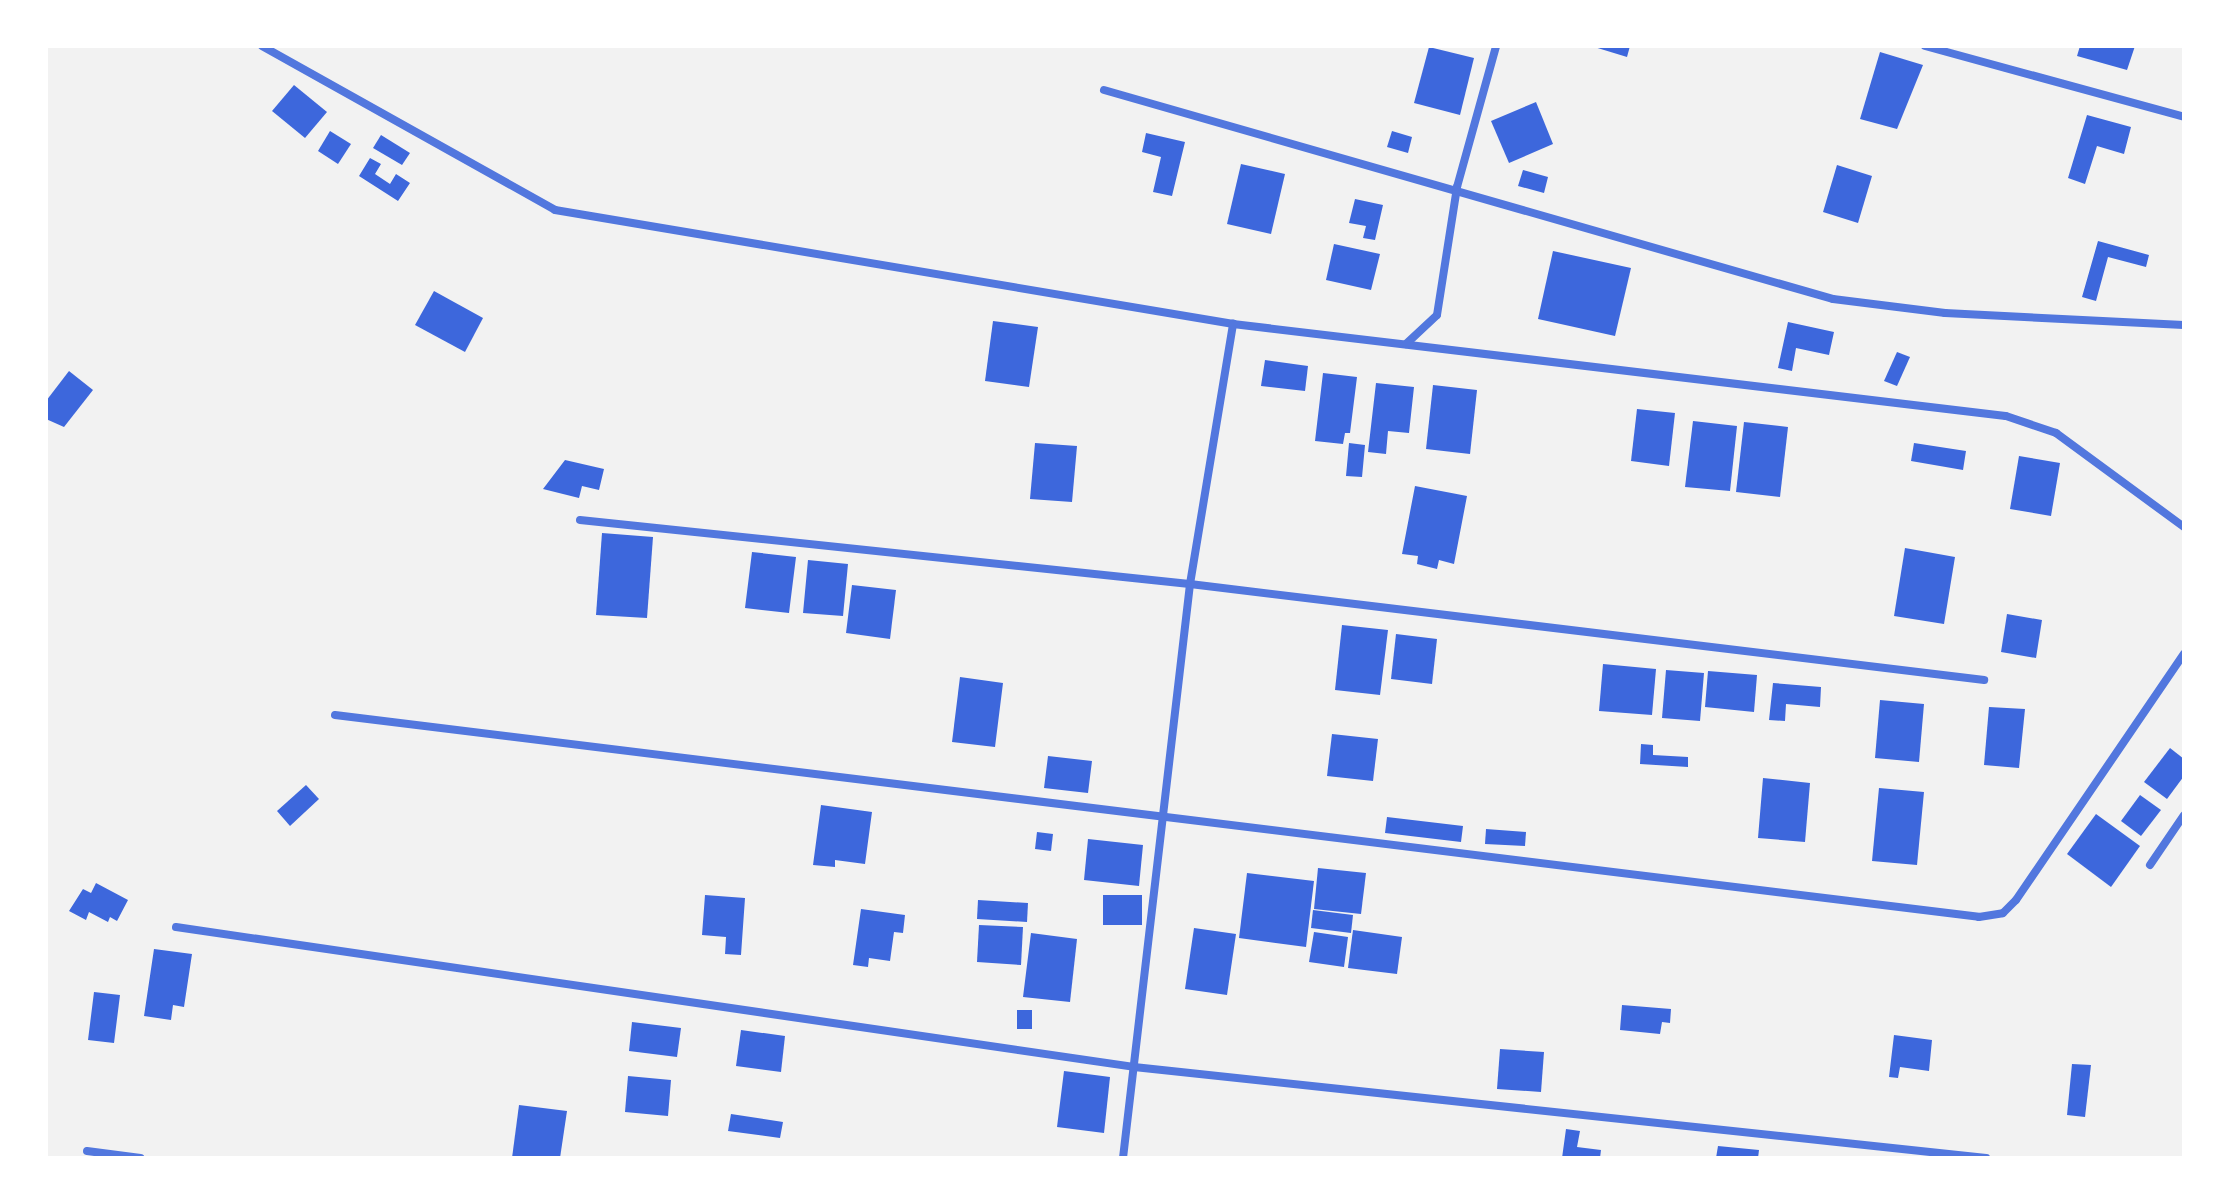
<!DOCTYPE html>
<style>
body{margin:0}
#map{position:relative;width:2230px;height:1204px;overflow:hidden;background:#f2f2f2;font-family:Overpass,sans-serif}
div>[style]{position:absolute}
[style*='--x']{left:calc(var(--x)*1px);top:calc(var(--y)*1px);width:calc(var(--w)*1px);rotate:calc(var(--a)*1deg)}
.building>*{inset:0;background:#3d67dc}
.minor>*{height:8px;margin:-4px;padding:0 4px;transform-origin:4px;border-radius:4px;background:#5277de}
span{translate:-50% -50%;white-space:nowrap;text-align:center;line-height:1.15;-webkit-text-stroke:6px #fff;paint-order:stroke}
.frame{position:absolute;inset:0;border:48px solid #fff;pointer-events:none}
</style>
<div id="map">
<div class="building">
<i style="clip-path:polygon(1591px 46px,1630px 46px,1627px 57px)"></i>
<i style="clip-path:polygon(2080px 46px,2135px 46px,2127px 70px,2077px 56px)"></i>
<i style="clip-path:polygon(1429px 47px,1474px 58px,1460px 115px,1414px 103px)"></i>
<i style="clip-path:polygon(1880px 52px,1923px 65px,1897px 129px,1860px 119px)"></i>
<i style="clip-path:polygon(294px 85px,327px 112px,305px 138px,272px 111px)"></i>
<i style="clip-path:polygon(1536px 102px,1553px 144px,1509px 163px,1491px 121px)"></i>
<i style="clip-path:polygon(2087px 115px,2131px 127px,2124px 154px,2097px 146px,2085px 184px,2068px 178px)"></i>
<i style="clip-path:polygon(330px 131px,351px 144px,338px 164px,318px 151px)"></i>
<i style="clip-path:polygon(1392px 131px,1412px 137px,1408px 153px,1387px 147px)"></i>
<i style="clip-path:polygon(1146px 133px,1185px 142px,1172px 196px,1153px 192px,1161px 157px,1142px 152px)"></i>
<i style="clip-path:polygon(381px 135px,410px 153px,402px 165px,373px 148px)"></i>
<i style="clip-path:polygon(370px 158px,381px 164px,375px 174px,390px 184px,396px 174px,410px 183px,398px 201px,359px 176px)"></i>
<i style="clip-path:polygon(1241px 164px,1285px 174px,1271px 234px,1227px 224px)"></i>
<i style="clip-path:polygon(1837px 165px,1872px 176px,1858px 223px,1823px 212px)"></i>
<i style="clip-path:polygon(1523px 170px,1548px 177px,1544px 193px,1518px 186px)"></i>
<i style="clip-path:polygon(1355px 199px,1383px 205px,1375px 240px,1363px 238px,1366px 226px,1349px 223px)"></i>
<i style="clip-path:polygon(2098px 241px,2149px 255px,2146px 267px,2108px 257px,2096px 301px,2082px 297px)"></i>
<i style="clip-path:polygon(1334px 244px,1380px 254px,1371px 290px,1326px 280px)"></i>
<i style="clip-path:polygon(1553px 251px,1631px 268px,1615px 336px,1538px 319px)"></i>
<i style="clip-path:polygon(434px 291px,483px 318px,465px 352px,415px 325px)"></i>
<i style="clip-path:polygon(993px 321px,1038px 327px,1029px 387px,985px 381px)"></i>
<i style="clip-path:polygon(1788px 322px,1834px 332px,1829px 355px,1796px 348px,1792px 371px,1778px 368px)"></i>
<i style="clip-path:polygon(1897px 352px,1910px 357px,1897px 386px,1884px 381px)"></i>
<i style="clip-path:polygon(1265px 360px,1308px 366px,1305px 391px,1261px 386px)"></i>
<i style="clip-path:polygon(69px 371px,93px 390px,64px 427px,46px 419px,46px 401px)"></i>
<i style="clip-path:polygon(1323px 373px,1357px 377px,1350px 433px,1345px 433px,1343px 444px,1315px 441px)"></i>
<i style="clip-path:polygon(1376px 383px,1414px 387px,1409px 433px,1388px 431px,1386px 454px,1368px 452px)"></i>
<i style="clip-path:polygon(1433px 385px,1477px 390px,1470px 454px,1426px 449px)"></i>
<i style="clip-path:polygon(1637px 409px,1675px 413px,1669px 466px,1631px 461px)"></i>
<i style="clip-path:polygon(1693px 421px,1737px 426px,1730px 491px,1685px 487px)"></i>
<i style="clip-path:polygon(1744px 422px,1788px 427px,1780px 497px,1736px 492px)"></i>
<i style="clip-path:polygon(1035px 443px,1077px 446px,1072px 502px,1030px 499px)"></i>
<i style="clip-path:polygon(1349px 443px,1365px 445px,1362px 477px,1346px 476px)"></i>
<i style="clip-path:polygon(1914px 443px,1966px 451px,1963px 470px,1911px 461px)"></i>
<i style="clip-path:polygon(2019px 456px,2060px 463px,2051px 516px,2010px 509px)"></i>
<i style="clip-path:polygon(565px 460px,604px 469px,599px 490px,582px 486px,579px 498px,543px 489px)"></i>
<i style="clip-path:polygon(1415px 486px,1467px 496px,1454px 564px,1439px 560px,1437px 569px,1417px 564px,1418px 556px,1402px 554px)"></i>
<i style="clip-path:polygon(602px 533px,653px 537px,647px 618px,596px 615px)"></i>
<i style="clip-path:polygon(1905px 548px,1955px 557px,1944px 624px,1894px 616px)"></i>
<i style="clip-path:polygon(752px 552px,796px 557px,789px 613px,745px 608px)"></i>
<i style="clip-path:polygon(808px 560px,848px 564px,843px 616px,803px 613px)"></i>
<i style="clip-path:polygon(852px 585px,896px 590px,890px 639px,846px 633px)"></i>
<i style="clip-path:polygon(2007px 614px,2042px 620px,2036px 658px,2001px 652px)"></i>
<i style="clip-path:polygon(1342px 625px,1388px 630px,1380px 695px,1335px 690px)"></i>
<i style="clip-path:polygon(1396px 634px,1437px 639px,1432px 684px,1391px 679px)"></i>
<i style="clip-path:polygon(1603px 664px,1656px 669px,1652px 715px,1599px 711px)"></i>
<i style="clip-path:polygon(1666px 670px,1704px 673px,1700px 721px,1662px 718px)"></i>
<i style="clip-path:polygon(1708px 671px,1757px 675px,1754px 712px,1705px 707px)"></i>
<i style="clip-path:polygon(960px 677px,1003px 683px,995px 747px,952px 742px)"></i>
<i style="clip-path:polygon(1773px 683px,1821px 687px,1820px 707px,1786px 704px,1785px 721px,1769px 720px)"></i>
<i style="clip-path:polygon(1880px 700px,1924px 704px,1919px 762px,1875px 758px)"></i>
<i style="clip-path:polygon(1989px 707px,2025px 709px,2019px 768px,1984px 765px)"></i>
<i style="clip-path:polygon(1332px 734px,1378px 739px,1373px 781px,1327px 776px)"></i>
<i style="clip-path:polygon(1641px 744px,1653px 745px,1653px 755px,1688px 757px,1688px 767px,1640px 764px)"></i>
<i style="clip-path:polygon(2170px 748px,2184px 759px,2184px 776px,2167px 799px,2144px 782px)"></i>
<i style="clip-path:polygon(1048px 756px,1092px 761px,1088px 793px,1044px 788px)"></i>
<i style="clip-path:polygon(1763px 778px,1810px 783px,1805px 842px,1758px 838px)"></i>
<i style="clip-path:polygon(306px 785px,319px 799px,290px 826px,277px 811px)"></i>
<i style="clip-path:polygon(1879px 788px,1924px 792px,1917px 865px,1872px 861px)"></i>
<i style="clip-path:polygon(2140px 795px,2161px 810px,2141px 836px,2121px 821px)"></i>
<i style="clip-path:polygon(821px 805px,872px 812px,865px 864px,835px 860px,835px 867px,813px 865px)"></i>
<i style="clip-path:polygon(2096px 814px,2140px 846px,2111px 887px,2067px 854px)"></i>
<i style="clip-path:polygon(1387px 817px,1463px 826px,1461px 842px,1385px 833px)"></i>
<i style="clip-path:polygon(1486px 829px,1526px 832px,1525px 846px,1485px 844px)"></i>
<i style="clip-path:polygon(1037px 832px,1053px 834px,1051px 851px,1035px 849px)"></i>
<i style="clip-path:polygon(1088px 839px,1143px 845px,1139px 886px,1084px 880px)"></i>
<i style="clip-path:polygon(1318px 868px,1366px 873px,1361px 914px,1314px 909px)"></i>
<i style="clip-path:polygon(1247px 873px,1314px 881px,1306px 947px,1239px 938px)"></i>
<i style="clip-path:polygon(96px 883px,128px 900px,117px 921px,110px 917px,108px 922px,89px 912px,86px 920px,69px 911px,83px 889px,91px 893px)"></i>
<i style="clip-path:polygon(705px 895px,745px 898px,741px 955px,725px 954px,726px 937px,702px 935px)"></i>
<i style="clip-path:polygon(1103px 895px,1142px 895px,1142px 925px,1103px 925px)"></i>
<i style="clip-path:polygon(978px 900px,1028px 903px,1027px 922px,977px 919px)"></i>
<i style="clip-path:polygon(861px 909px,905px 915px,903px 933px,894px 932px,890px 961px,869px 958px,868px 967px,853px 965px)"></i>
<i style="clip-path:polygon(1313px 910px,1353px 915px,1351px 933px,1311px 928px)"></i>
<i style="clip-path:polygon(979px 925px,1023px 927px,1021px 965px,977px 962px)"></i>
<i style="clip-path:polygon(1194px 928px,1236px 934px,1227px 995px,1185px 989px)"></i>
<i style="clip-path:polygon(1353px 930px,1402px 937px,1397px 974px,1348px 968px)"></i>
<i style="clip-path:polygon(1314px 932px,1348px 937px,1344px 967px,1309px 962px)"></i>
<i style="clip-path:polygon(1031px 933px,1077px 939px,1070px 1002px,1023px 997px)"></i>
<i style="clip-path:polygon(154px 949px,192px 954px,184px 1007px,173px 1005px,171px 1020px,144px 1016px)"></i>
<i style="clip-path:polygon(94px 992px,120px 995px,114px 1043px,88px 1040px)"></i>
<i style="clip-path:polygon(1622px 1005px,1671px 1009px,1670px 1023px,1662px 1022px,1660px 1034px,1620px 1030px)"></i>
<i style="clip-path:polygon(1017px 1010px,1032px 1010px,1032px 1029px,1017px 1029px)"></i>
<i style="clip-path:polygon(632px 1022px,681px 1028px,677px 1057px,629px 1051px)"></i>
<i style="clip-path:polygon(741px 1030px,785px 1036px,781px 1072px,736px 1066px)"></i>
<i style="clip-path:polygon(1894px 1035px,1932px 1040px,1929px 1071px,1900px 1067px,1898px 1078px,1889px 1077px)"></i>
<i style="clip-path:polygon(1500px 1049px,1544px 1052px,1541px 1092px,1497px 1089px)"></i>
<i style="clip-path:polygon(2072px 1064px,2091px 1065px,2085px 1117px,2067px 1115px)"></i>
<i style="clip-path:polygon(1064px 1071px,1110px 1077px,1104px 1133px,1057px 1127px)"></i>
<i style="clip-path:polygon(628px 1076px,671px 1080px,668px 1116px,625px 1112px)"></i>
<i style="clip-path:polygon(519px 1105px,567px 1111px,560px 1158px,512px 1158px)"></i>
<i style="clip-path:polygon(731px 1114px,783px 1122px,780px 1138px,728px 1131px)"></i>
<i style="clip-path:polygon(1566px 1129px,1580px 1131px,1577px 1147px,1601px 1150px,1600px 1158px,1562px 1158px)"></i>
<i style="clip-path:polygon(1718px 1146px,1759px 1150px,1758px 1158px,1716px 1158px)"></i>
</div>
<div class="minor">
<i style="--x:262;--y:46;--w:336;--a:29.2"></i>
<i style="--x:555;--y:210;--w:688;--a:9.54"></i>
<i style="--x:1233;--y:324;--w:778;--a:6.79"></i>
<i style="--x:2006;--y:416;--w:53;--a:18.8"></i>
<i style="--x:2056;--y:433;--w:159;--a:36.3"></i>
<i style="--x:1925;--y:46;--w:269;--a:15.3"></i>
<i style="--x:1104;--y:90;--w:758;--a:16"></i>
<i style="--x:1833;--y:299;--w:113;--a:7.1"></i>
<i style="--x:1945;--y:313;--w:239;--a:2.9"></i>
<i style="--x:1406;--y:344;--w:42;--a:-43.1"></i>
<i style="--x:1437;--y:315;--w:130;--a:-81.1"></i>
<i style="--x:1457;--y:187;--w:146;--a:-74.5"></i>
<i style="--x:580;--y:520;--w:613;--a:5.99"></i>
<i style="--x:1190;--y:584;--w:800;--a:6.89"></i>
<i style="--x:335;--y:715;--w:1656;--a:7"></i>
<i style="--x:1979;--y:917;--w:24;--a:-9"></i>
<i style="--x:2003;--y:913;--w:18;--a:-45"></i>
<i style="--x:2016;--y:900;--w:298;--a:-55.7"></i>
<i style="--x:2150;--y:865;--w:60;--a:-55.8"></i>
<i style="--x:176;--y:927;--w:968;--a:8.31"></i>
<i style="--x:1134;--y:1067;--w:857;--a:6.1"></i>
<i style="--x:87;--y:1151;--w:54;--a:7.4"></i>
<i style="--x:1123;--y:1158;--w:578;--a:-83.34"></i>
<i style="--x:1190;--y:584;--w:264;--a:-80.6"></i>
</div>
<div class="frame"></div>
</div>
